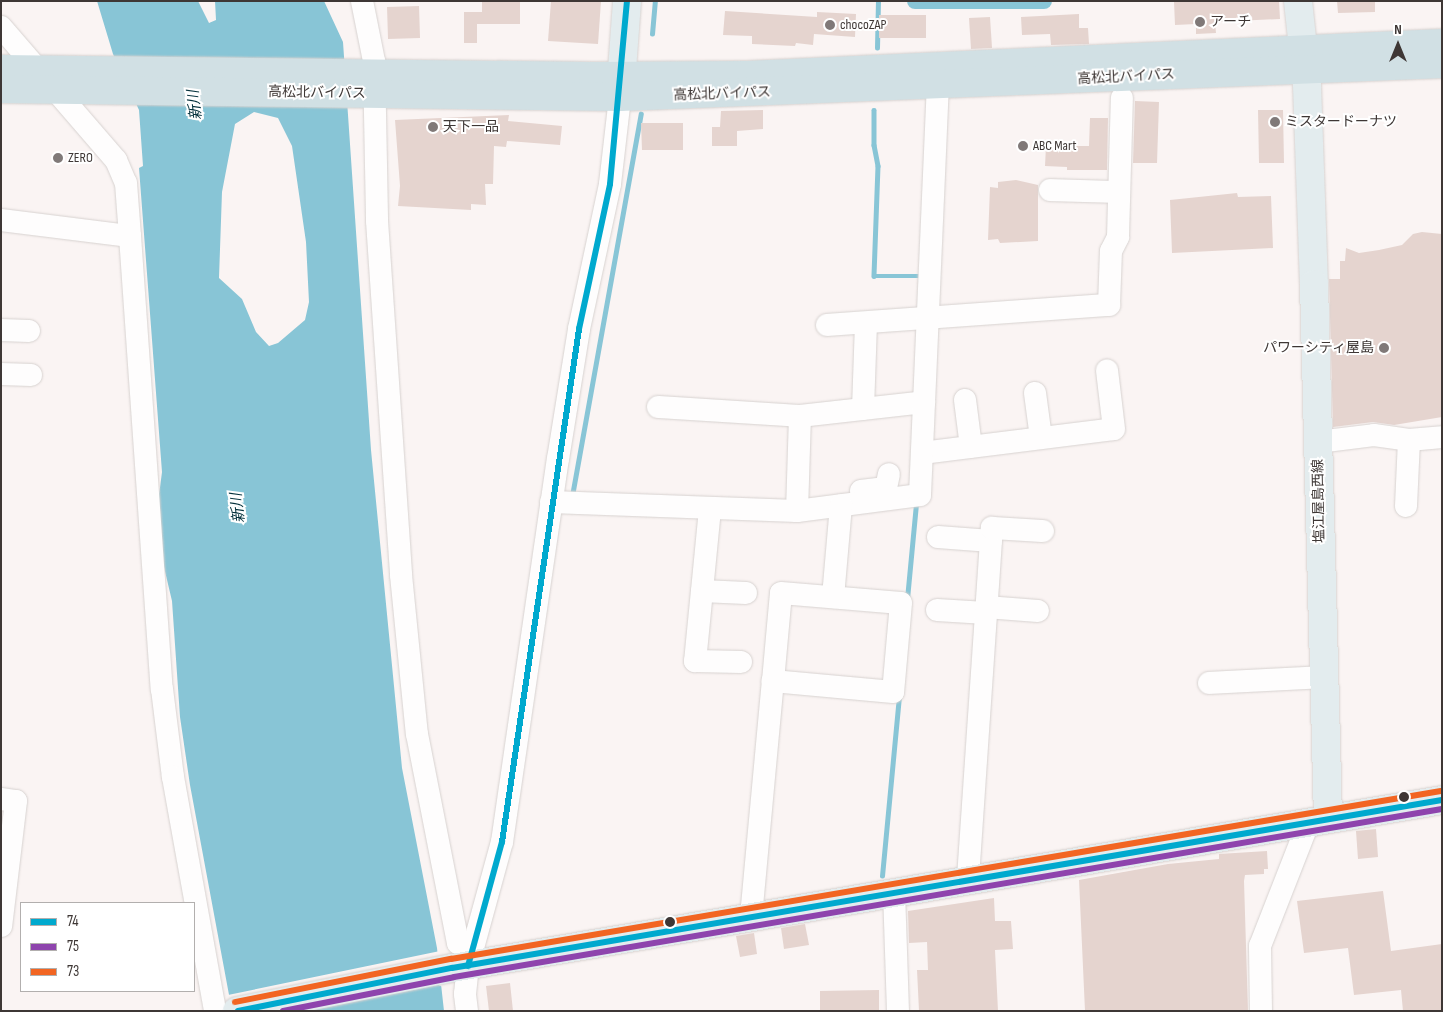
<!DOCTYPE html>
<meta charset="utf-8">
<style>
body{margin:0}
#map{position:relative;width:1443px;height:1012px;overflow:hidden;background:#faf4f3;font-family:"Sofia Sans Condensed","Noto Sans JP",sans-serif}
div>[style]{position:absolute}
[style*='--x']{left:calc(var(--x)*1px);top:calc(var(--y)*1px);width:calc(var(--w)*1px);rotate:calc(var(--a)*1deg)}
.water>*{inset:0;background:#88c5d6}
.pier>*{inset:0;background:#faf4f3}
.stream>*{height:4.5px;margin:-2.25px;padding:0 2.25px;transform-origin:2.25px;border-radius:2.25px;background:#88c5d6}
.canal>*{height:16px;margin:-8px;padding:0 8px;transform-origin:8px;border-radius:8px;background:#88c5d6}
.building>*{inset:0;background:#e5d4cf}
.roads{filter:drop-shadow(0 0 1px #d7d2d0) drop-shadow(0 0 1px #d7d2d0)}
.minor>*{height:22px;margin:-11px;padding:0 11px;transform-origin:11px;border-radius:11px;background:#fefdfd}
.major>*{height:28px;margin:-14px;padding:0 14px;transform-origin:14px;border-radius:14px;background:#e3ecee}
.highway>*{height:28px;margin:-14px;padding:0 14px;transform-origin:14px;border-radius:14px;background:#d1e0e4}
.bus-1>*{height:6px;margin:-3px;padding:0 3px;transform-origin:3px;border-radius:3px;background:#00a9ce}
.bus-2>*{height:6px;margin:-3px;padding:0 3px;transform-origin:3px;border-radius:3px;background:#8e44ad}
.bus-3>*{height:6px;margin:-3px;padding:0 3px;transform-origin:3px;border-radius:3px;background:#f26522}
.dots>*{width:14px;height:14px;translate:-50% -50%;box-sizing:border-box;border:2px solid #fff;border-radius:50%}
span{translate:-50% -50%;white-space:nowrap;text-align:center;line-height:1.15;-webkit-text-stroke:4px #fff;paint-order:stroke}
.poi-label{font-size:14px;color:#3e3735}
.left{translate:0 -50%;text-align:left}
.right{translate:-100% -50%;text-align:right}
.street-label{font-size:14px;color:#3e3735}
.water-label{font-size:15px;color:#03303b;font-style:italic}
.frame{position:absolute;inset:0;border:2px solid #3e3735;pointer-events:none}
.legend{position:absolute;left:20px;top:902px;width:175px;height:90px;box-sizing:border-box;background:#fff;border:1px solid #b2afae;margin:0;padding:6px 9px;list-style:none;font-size:15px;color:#3e3735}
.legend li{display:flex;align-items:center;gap:10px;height:25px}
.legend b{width:25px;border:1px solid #b2afae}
.north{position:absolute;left:1373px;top:20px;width:50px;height:50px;-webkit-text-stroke:4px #fff;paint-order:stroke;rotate:0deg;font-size:14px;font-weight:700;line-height:20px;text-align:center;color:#3e3735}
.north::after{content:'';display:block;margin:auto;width:18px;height:22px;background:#3e3735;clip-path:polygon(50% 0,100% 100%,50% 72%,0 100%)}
</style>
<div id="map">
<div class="water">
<i style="clip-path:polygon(evenodd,97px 1px,198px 1px,209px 23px,216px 20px,215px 1px,324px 1px,343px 42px,371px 450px,402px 768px,437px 948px,444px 1011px,232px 1011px,190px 785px,180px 717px,172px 601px,163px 563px,158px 503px,162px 472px,139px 168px,143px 166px,139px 110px,113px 54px,97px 1px,254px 112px,278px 118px,292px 146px,306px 242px,309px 302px,305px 320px,278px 343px,269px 346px,256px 332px,242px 299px,219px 278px,222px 192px,235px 124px,254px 112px)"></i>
</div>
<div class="pier">
<i style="clip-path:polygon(440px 951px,444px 987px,435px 984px,230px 1011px,228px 995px)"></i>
</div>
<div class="stream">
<i style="--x:652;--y:34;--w:33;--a:-85"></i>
<i style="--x:877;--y:48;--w:47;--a:-88.8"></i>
<i style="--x:874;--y:110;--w:35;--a:90"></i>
<i style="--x:874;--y:145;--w:21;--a:79"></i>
<i style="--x:878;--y:166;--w:110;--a:92.1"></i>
<i style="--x:874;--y:276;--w:50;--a:0"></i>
<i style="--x:572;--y:496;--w:388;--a:-79.8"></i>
<i style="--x:907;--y:599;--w:96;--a:-84.6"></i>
<i style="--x:882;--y:876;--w:180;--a:-84.6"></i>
</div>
<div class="canal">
<i style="--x:915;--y:1;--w:129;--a:0"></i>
</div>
<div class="building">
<i style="clip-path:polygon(482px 1px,520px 1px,520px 24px,477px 24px,477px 43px,464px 43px,464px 12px,482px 12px)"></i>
<i style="clip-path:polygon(551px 1px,601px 1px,598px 44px,548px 41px)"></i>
<i style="clip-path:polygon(1279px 1px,1280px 19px,1215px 22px,1216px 33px,1196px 34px,1196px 24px,1175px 25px,1174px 2px)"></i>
<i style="clip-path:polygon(1337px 1px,1375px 1px,1375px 12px,1338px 13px)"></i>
<i style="clip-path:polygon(419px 6px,420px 38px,388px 39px,387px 7px)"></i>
<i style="clip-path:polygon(725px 11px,817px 17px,817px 12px,856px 14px,855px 37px,814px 34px,813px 45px,796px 43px,795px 46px,752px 44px,752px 36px,723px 35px)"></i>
<i style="clip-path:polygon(1079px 14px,1079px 28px,1088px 28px,1089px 44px,1051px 45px,1050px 34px,1022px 35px,1021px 17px)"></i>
<i style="clip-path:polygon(879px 15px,926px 15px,926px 38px,879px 38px)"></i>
<i style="clip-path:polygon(990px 17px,992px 48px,971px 49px,969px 18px)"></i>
<i style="clip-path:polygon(1135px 101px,1159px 102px,1157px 163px,1133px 163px)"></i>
<i style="clip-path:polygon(763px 110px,763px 129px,737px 131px,737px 146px,712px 146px,712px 127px,720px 127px,721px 111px)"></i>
<i style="clip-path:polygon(1258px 110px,1283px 110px,1284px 163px,1259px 163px)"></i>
<i style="clip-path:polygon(509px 115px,508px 121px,562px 126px,560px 145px,507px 141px,506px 147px,494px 146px,493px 184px,485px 184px,486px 205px,471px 204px,471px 210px,398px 206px,400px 186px,395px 120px)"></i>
<i style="clip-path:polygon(1090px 118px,1108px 118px,1107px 170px,1067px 170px,1067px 167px,1045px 166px,1046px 146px,1089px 146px)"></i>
<i style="clip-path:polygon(641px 123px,683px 123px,683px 150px,642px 150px)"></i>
<i style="clip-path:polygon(1016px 180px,1038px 185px,1038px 241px,1000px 243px,998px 239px,988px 240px,990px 187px,998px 188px,998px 182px)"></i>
<i style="clip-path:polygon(1237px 193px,1238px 197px,1271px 196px,1273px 248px,1172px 253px,1170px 200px)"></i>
<i style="clip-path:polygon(1422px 232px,1442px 234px,1442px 417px,1394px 425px,1373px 422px,1333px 427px,1329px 279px,1340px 279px,1340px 261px,1345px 261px,1346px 248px,1359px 253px,1379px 250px,1402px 245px,1413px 234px)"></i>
<i style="clip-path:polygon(1376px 829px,1378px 857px,1358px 859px,1356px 831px)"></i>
<i style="clip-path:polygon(1267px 851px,1268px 869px,1264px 869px,1264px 874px,1245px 875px,1244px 881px,1248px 1011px,1085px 1011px,1079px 880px,1168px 864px,1219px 859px,1219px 854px)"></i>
<i style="clip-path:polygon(1383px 891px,1391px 951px,1442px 944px,1442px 1011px,1403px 1011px,1401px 990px,1354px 995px,1348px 948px,1304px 953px,1297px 901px)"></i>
<i style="clip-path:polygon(994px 898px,995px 921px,1011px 921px,1013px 949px,995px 950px,998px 1011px,919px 1011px,917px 970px,928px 970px,927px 942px,909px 943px,908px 911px)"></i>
<i style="clip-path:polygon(805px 924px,809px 945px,784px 949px,781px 928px)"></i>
<i style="clip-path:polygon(754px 933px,757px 954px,740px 957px,736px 936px)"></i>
<i style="clip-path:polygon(510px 983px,513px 1011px,489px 1011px,486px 986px)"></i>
<i style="clip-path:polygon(879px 990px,879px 1011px,820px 1011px,820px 991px)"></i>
</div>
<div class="roads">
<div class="minor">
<i style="--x:362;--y:1;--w:61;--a:78.7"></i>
<i style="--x:374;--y:61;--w:160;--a:88.9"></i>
<i style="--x:377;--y:221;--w:355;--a:86.1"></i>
<i style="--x:401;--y:575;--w:160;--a:84.3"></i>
<i style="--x:417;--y:734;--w:213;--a:78.9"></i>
<i style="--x:458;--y:943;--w:16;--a:18"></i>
<i style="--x:1;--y:27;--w:176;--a:49.2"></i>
<i style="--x:116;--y:160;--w:25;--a:67"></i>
<i style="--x:126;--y:183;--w:53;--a:85.7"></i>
<i style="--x:1050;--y:190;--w:69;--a:1.7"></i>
<i style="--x:1;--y:220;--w:130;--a:7.1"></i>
<i style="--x:130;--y:236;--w:454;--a:86"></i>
<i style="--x:162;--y:689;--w:89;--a:82.9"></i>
<i style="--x:173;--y:777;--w:238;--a:79.8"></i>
<i style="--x:827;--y:325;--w:283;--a:-4.1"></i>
<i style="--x:1109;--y:305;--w:54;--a:-87.9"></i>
<i style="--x:1111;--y:251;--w:16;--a:-63"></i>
<i style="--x:1118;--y:237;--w:139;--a:-88.4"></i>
<i style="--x:1;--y:330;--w:28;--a:2"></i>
<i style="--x:1;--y:374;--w:30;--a:2"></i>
<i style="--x:1035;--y:393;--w:45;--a:82.4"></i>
<i style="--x:965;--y:400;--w:47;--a:82.7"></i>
<i style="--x:658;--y:407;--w:142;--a:3.6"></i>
<i style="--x:800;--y:416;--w:95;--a:91.8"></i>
<i style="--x:863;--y:409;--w:86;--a:-88"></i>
<i style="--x:800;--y:416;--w:125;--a:-6.4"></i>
<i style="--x:1318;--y:442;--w:56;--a:-7.1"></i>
<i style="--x:1374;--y:435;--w:35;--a:8"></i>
<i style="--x:1409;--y:440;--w:33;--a:-5"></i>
<i style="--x:922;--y:453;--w:193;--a:-7.1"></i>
<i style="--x:1114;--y:429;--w:59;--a:-96.8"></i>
<i style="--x:861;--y:491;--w:25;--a:-7"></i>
<i style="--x:886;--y:488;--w:14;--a:-78"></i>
<i style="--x:551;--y:502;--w:246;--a:2.1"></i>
<i style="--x:797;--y:511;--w:124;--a:-7.4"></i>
<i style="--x:920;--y:495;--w:409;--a:-87.5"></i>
<i style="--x:1406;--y:506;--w:66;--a:-87.4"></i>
<i style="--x:710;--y:509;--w:153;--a:95.6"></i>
<i style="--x:695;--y:661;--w:46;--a:1.2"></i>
<i style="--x:938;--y:537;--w:53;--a:4.3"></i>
<i style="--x:702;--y:591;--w:44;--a:2.6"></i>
<i style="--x:833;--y:597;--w:92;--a:-85"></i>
<i style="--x:986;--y:607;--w:52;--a:4.4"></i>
<i style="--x:937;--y:610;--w:49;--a:3.5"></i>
<i style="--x:1209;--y:683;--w:115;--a:-3"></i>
<i style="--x:1;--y:799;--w:15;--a:8"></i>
<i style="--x:16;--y:801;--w:126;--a:96.8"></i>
<i style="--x:968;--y:878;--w:351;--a:-86.1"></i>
<i style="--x:992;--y:528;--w:51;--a:3.4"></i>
<i style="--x:894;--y:891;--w:120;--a:88.1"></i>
<i style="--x:751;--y:917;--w:237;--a:-84.7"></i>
<i style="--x:773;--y:681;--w:88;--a:-84.8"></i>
<i style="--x:781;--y:593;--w:120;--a:4.8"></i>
<i style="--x:901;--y:603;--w:89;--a:95.1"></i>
<i style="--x:893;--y:692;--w:121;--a:-174.8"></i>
<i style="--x:467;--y:1011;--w:17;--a:-97"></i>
<i style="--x:465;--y:994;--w:28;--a:-84"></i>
<i style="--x:468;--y:966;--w:129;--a:-74.7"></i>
<i style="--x:502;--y:842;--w:387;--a:-81.7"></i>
<i style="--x:558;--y:459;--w:132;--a:-80.8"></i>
<i style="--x:579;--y:329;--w:148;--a:-77.9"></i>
<i style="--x:610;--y:184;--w:88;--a:-83.4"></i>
<i style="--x:1261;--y:1011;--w:65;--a:-90.9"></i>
<i style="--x:1260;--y:946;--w:134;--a:-68.6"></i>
</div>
<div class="major">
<i style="--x:1298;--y:1;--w:84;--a:83.9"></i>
<i style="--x:1307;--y:85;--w:199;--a:88"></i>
<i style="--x:1314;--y:284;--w:534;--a:88.5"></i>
<i style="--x:620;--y:97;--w:96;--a:-85.8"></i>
<i style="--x:237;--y:1011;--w:219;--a:-11.3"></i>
<i style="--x:452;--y:968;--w:1004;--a:-9.63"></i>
</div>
<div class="highway">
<i style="--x:1;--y:69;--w:592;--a:0.68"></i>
<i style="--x:593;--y:76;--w:154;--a:-0.4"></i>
<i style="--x:747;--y:75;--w:696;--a:-2.64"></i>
<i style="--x:1;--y:89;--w:619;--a:0.74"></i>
<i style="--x:620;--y:97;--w:823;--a:-2.3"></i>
</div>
</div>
<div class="bus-1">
<i style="--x:468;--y:966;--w:129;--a:-74.7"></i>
<i style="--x:502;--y:842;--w:519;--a:-81.46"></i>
<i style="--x:579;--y:329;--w:148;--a:-77.9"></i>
<i style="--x:610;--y:184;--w:184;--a:-84.7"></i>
<i style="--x:238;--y:1011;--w:218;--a:-11.4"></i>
<i style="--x:452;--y:968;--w:1004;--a:-9.63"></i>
</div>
<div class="bus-2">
<i style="--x:283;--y:1011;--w:174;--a:-11.2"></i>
<i style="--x:454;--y:977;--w:1002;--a:-9.65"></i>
</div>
<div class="bus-3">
<i style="--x:235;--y:1002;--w:220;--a:-11.3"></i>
<i style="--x:451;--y:959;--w:1004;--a:-9.63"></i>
</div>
<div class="dots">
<i style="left:1200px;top:22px;background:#807978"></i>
<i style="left:830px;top:25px;background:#807978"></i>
<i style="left:1275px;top:122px;background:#807978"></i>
<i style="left:433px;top:127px;background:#807978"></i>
<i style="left:1023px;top:146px;background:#807978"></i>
<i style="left:58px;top:158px;background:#807978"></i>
<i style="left:1384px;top:348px;background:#807978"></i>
<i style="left:1404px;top:797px;background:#3e3735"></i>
<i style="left:670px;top:922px;background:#3e3735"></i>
</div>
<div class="poi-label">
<span class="left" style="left:1210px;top:22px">アーチ</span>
<span class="left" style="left:840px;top:25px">chocoZAP</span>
<span class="left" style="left:1285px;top:122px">ミスタードーナツ</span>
<span class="left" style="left:443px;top:127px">天下一品</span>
<span class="left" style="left:1033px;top:146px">ABC Mart</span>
<span class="left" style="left:68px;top:158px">ZERO</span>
<span class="right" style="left:1374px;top:348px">パワーシティ屋島</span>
</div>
<div class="street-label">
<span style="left:1126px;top:77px;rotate:-3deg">高松北バイパス</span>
<span style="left:317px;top:93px;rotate:1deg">高松北バイパス</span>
<span style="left:722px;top:94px;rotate:-2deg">高松北バイパス</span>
<span style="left:1319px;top:501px;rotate:-91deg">塩江屋島西線</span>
</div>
<div class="water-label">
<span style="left:195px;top:105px;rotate:-96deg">新川</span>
<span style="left:238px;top:508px;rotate:-96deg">新川</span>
</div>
<div class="frame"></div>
<ul class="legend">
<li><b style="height:6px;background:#00a9ce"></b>74</li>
<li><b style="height:6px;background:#8e44ad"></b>75</li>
<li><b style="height:6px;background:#f26522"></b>73</li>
</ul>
<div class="north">N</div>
</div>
